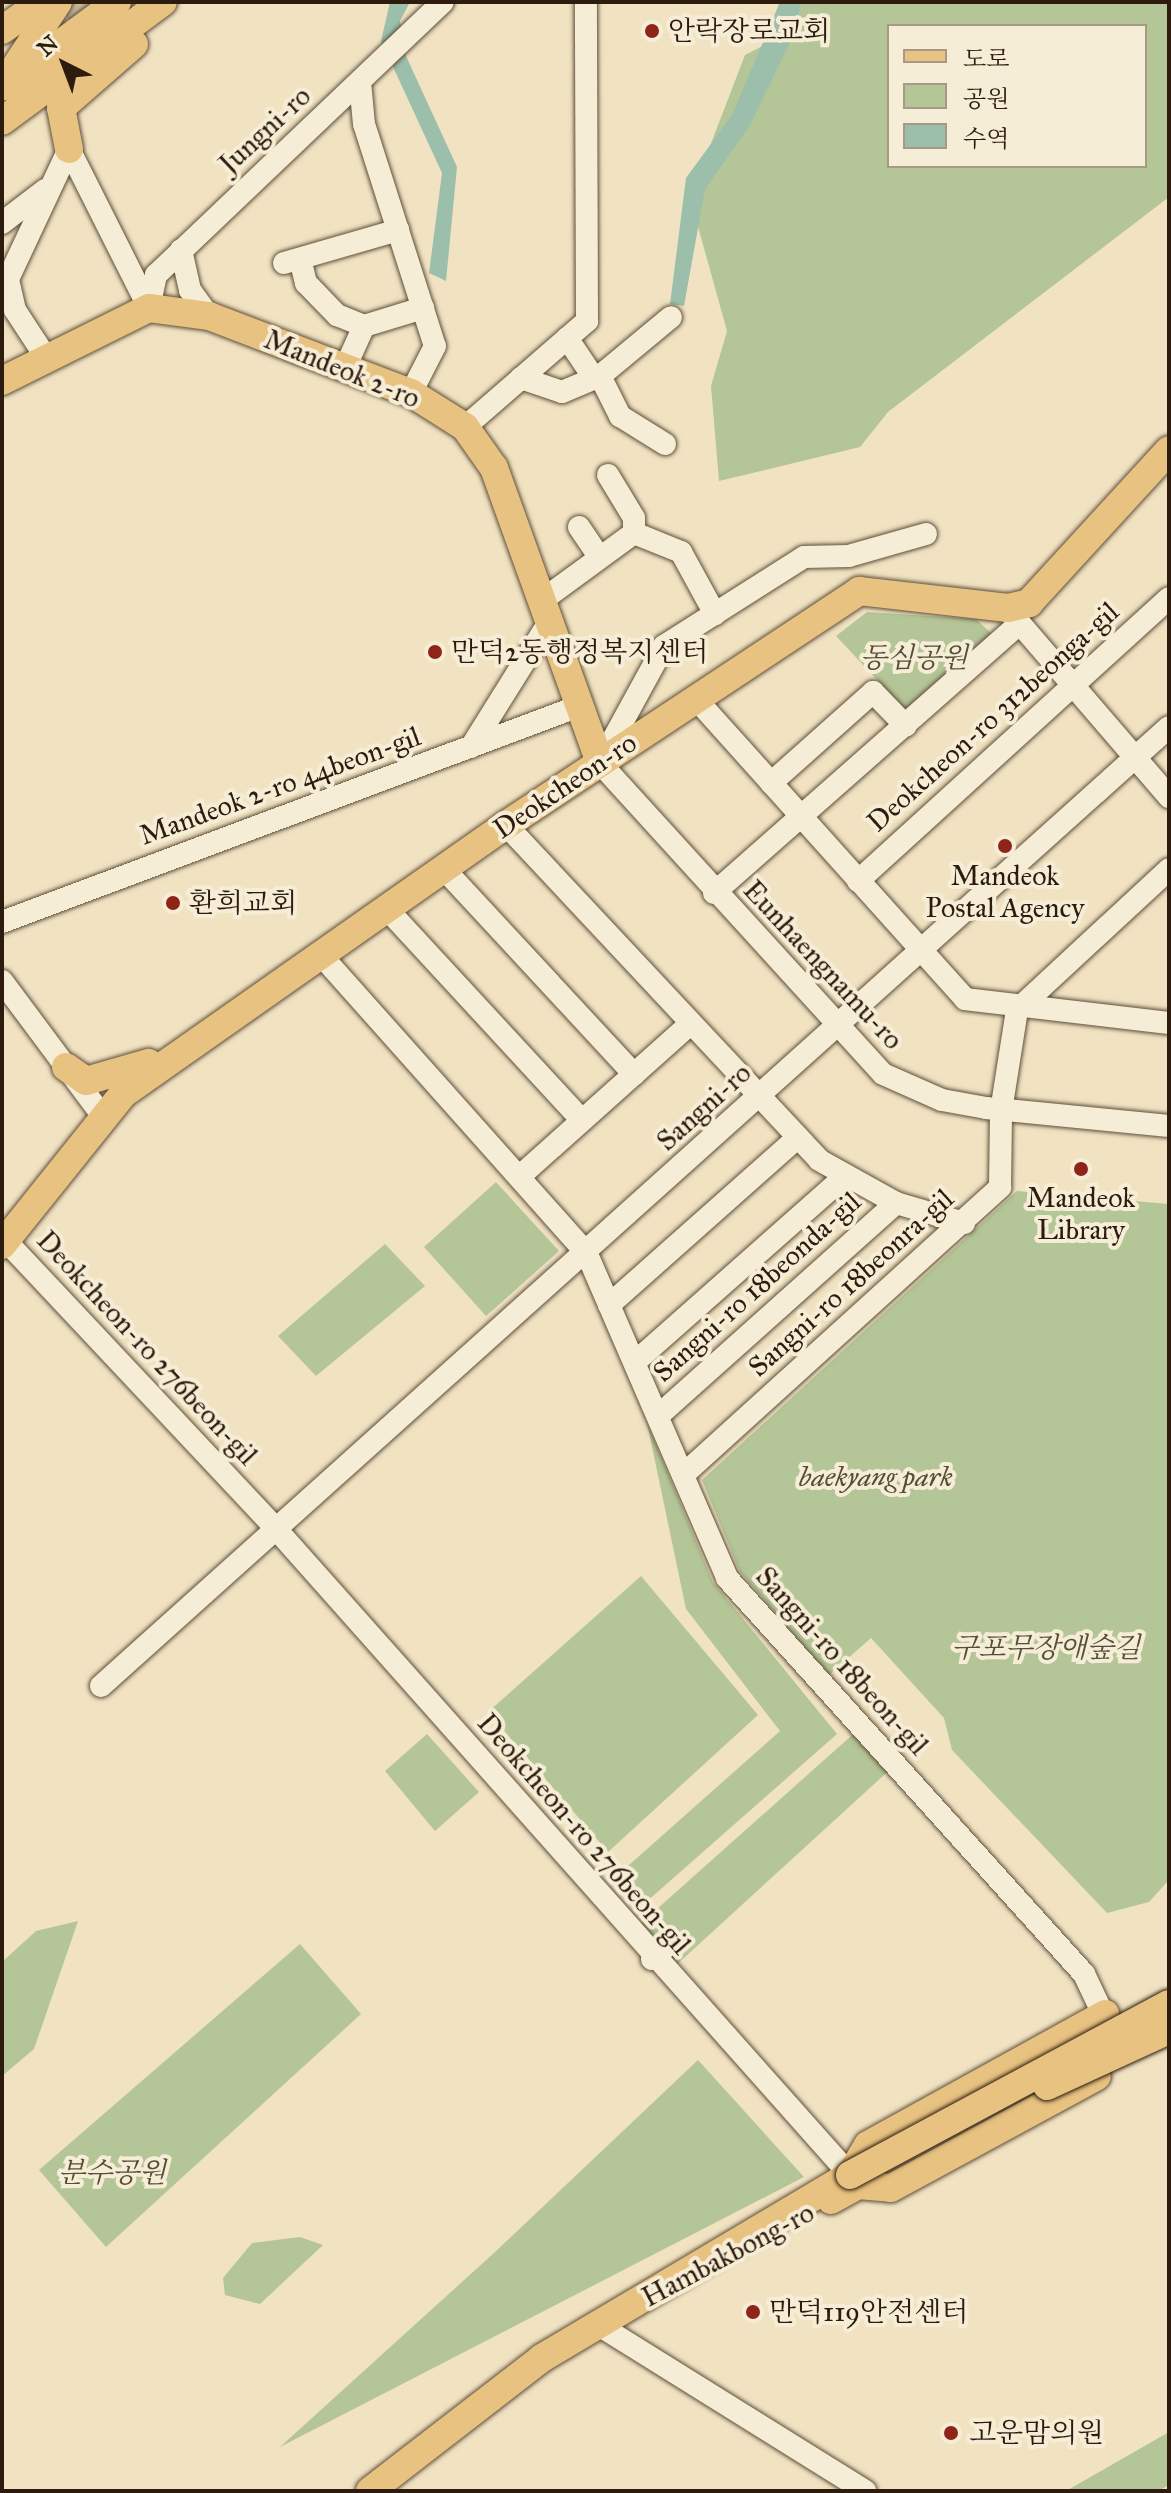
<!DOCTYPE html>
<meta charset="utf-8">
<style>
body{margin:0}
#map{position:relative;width:1171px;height:2493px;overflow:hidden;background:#f1e3c2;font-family:"IM FELL Great Primer","Noto Serif KR",serif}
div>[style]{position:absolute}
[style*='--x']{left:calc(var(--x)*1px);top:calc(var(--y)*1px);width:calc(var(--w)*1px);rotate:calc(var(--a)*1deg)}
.green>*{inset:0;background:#b4c597}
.water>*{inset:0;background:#9cbfac}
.highway-tunnel>*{height:32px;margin-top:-16px;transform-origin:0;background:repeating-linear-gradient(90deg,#cabb9e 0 32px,transparent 0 48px)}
.roads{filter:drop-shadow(0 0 2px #5e4e3a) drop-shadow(0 0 2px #5e4e3a)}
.minor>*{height:22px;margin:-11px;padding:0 11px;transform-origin:11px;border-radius:11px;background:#f6edd7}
.major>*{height:28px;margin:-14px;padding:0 14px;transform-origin:14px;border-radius:14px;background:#e8c281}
.bridges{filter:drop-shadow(0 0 2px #2d1c0d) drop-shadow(0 0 2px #2d1c0d)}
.major-bridge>*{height:28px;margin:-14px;padding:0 14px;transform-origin:14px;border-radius:14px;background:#e8c281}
.dots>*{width:22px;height:22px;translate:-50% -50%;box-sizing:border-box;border:4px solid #f6edd7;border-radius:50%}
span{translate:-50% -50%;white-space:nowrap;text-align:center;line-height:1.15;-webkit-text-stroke:8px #f6edd7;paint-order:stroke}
.poi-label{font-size:28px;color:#2d1c0d}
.left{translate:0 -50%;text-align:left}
.street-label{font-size:28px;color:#2d1c0d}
.park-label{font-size:28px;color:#564f36;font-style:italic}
.frame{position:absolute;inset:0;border:4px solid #2d1c0d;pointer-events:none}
.legend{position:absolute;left:887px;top:24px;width:260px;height:144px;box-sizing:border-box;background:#f6edd7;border:2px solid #a69986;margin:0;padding:10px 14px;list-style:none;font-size:24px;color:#2d1c0d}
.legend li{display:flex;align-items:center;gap:16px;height:40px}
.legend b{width:40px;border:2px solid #a69986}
.north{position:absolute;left:24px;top:24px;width:80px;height:80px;-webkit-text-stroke:6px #f6edd7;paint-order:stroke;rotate:318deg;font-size:22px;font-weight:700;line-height:32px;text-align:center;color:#2d1c0d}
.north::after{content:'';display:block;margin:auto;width:28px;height:36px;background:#2d1c0d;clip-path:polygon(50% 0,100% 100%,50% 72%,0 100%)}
</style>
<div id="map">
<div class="green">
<i style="clip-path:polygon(evenodd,779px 2px,1169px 2px,1169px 197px,888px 412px,860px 447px,719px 481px,711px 386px,727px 331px,690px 198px,745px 55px,778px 38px,779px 2px,889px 26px,1145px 26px,1145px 166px,889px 166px,889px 26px)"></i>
<i style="clip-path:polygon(867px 612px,976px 619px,993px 635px,911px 716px,836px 636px)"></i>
<i style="clip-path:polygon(496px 1182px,559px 1251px,486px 1316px,424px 1247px)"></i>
<i style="clip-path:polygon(1017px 1191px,1169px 1204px,1169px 1880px,1149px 1902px,1107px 1913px,952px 1750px,944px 1718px,871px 1638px,829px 1675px,740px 1572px,702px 1480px)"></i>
<i style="clip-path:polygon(385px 1244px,425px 1286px,316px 1376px,278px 1336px)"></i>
<i style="clip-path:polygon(647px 1423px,713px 1582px,837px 1734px,637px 1910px,611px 1881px,780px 1731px,686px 1609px)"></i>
<i style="clip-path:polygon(641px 1576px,758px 1715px,608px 1852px,488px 1712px)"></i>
<i style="clip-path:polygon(860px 1728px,895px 1765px,674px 1967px,638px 1926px)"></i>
<i style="clip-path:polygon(427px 1734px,479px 1792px,435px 1831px,385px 1771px)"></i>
<i style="clip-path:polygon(78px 1921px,34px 2049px,2px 2076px,2px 1962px,36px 1931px)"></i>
<i style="clip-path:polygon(300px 1944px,361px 2014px,106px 2247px,39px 2170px)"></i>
<i style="clip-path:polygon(698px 2060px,804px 2177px,280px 2447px,495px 2252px)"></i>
<i style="clip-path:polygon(300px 2237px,323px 2245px,260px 2304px,225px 2295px,223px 2278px,252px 2243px)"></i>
<i style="clip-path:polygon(1169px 2432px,1169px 2485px,1158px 2491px,1066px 2491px)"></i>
</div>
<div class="water">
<i style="clip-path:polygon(390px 2px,410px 2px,400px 21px,406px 56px,457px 167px,446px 281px,429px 273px,442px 173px,381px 41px)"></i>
<i style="clip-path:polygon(780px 2px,801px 2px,795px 32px,749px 127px,705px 189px,684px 306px,670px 304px,686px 178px,732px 115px)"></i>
</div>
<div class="highway-tunnel">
<i style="--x:28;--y:45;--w:80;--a:-32.7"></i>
</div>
<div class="roads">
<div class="minor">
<i style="--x:360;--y:82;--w:42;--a:84.6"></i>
<i style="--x:364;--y:124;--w:233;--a:72.3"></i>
<i style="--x:435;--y:346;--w:53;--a:117.1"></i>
<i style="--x:69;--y:149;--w:178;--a:63.3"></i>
<i style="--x:2;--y:223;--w:54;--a:-37.5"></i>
<i style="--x:181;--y:250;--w:41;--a:77.3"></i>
<i style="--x:190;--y:290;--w:32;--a:54"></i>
<i style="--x:300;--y:259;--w:25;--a:76"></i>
<i style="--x:306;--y:283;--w:45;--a:45.9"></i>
<i style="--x:337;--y:315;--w:29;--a:22"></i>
<i style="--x:364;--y:326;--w:62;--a:-17"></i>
<i style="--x:284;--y:263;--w:119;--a:-16.1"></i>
<i style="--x:149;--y:308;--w:34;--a:-78"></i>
<i style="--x:156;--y:275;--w:396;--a:-43.6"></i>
<i style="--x:567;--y:338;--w:48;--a:56"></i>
<i style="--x:45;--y:356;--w:55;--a:-123.1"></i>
<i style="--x:15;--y:310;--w:32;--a:-103"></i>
<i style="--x:8;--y:279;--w:144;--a:-64.9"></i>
<i style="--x:345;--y:368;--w:46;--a:-65.7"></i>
<i style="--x:600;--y:376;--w:45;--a:63.4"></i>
<i style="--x:620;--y:416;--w:53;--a:31.9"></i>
<i style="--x:521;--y:378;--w:43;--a:18.9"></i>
<i style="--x:562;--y:392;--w:41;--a:-22.8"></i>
<i style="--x:600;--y:376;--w:92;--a:-39.7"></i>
<i style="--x:465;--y:427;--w:162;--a:-41"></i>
<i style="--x:587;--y:321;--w:319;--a:-90.2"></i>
<i style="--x:608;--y:475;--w:50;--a:58.8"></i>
<i style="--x:634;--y:518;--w:15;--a:90"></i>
<i style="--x:579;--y:527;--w:34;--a:56"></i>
<i style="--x:926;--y:534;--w:80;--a:164.1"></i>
<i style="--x:849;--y:556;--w:45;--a:178.7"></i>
<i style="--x:804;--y:557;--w:166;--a:147.6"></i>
<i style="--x:664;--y:646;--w:133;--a:118.7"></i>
<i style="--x:600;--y:763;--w:420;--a:47.7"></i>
<i style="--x:883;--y:1074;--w:64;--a:23.8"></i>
<i style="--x:942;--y:1100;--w:45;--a:10.3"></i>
<i style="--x:986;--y:1108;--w:184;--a:5.6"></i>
<i style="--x:541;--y:601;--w:115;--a:-36.2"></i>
<i style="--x:634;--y:533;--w:51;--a:22"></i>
<i style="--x:681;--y:552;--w:71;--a:61.3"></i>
<i style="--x:1010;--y:612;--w:244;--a:49.3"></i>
<i style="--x:696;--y:699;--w:403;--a:48.1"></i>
<i style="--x:965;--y:999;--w:205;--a:6.7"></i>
<i style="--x:471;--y:747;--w:147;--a:-58"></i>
<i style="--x:771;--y:783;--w:137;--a:-41.7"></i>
<i style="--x:873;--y:692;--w:47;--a:45.9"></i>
<i style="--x:506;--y:825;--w:458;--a:46.9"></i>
<i style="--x:819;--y:1160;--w:88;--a:29.2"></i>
<i style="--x:896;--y:1203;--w:71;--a:16.4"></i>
<i style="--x:444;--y:869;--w:280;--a:47.2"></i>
<i style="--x:858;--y:881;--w:420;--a:-42.3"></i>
<i style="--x:714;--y:893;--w:404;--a:-41.4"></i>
<i style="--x:387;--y:909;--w:287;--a:47.3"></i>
<i style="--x:2;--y:922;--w:616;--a:-20.52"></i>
<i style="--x:320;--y:954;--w:402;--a:48.3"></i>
<i style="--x:587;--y:1254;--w:353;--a:66.6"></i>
<i style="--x:727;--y:1578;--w:533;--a:47.96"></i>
<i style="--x:1084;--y:1974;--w:59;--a:64.7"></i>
<i style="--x:2;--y:981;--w:167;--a:53.3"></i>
<i style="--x:519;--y:1177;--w:231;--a:-41.8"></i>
<i style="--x:6;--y:1241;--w:396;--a:46.8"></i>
<i style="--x:277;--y:1530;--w:863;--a:48.38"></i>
<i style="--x:609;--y:1305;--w:251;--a:-41.6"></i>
<i style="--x:635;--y:1362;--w:278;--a:-41.5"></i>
<i style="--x:659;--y:1415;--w:318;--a:-41.8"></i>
<i style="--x:684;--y:1474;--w:427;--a:-42.2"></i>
<i style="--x:1000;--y:1187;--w:76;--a:-89.2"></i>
<i style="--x:1001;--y:1111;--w:102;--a:-81"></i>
<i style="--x:1017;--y:1010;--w:207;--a:-42.8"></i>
<i style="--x:101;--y:1686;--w:1435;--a:-41.92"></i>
<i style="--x:652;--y:1959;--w:21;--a:-41"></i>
<i style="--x:597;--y:2324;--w:316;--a:31.9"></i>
</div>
<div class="major">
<i style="--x:2;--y:30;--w:49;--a:-35"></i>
<i style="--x:10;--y:75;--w:87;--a:-56.7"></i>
<i style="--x:2;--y:87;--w:143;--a:-36.5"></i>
<i style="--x:2;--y:121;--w:200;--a:-36.5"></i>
<i style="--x:69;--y:149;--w:42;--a:-101"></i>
<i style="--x:61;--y:108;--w:97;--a:-41.2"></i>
<i style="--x:2;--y:381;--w:164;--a:-26.4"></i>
<i style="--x:149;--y:308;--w:61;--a:7.6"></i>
<i style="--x:209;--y:316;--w:216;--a:20.9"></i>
<i style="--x:411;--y:393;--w:64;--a:32.2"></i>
<i style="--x:465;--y:427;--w:50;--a:54.7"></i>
<i style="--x:494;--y:468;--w:313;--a:70.2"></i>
<i style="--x:66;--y:1067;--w:24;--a:35"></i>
<i style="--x:86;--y:1081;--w:65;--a:-16.2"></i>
<i style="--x:2;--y:1245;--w:193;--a:-51.3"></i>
<i style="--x:123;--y:1094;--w:468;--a:-35.1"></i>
<i style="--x:506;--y:825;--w:424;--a:-33.5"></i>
<i style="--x:859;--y:591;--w:150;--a:6.5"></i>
<i style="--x:1008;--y:608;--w:22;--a:-13"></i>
<i style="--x:1029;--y:603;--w:207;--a:-47.5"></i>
<i style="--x:831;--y:2200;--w:31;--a:-29"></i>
<i style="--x:858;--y:2185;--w:33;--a:5"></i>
<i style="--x:891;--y:2188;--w:234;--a:-28.5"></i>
<i style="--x:370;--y:2491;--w:217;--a:-37.7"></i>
<i style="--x:542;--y:2358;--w:358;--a:-30.7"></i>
<i style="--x:850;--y:2175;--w:35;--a:-59"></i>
<i style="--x:868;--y:2145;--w:271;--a:-28.9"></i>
</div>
</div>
<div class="bridges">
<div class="major-bridge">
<i style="--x:1047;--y:2086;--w:134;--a:-24.7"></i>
<i style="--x:850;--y:2175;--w:362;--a:-28.2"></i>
</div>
</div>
<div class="dots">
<i style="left:652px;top:31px;background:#8f2418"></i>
<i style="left:435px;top:652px;background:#8f2418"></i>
<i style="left:1005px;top:846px;background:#8f2418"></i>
<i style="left:173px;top:903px;background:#8f2418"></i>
<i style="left:1081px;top:1169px;background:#8f2418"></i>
<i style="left:753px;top:2312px;background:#8f2418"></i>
<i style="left:951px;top:2433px;background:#8f2418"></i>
</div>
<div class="poi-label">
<span class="left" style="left:668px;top:31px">안락장로교회</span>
<span class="left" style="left:451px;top:652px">만덕2동행정복지센터</span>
<span style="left:1005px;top:892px">Mandeok<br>Postal Agency</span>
<span class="left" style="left:189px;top:903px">환희교회</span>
<span style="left:1081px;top:1214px">Mandeok<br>Library</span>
<span class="left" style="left:769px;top:2312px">만덕119안전센터</span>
<span class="left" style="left:969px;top:2433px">고운맘의원</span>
</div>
<div class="street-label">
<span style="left:265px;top:130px;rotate:-43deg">Jungni-ro</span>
<span style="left:342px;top:369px;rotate:22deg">Mandeok 2-ro</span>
<span style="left:993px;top:717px;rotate:-42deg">Deokcheon-ro 312beonga-gil</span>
<span style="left:280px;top:786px;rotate:-20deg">Mandeok 2-ro 44beon-gil</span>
<span style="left:565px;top:786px;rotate:-34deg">Deokcheon-ro</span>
<span style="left:823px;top:965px;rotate:47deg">Eunhaengnamu-ro</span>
<span style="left:704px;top:1107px;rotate:-42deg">Sangni-ro</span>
<span style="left:851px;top:1283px;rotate:-42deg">Sangni-ro 18beonra-gil</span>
<span style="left:757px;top:1287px;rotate:-42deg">Sangni-ro 18beonda-gil</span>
<span style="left:147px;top:1348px;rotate:47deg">Deokcheon-ro 276beon-gil</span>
<span style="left:842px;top:1661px;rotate:48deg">Sangni-ro 18beon-gil</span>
<span style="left:584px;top:1834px;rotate:49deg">Deokcheon-ro 276beon-gil</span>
<span style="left:728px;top:2255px;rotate:-28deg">Hambakbong-ro</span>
</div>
<div class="park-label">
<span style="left:914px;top:658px">동심공원</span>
<span style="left:876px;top:1477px">baekyang park</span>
<span style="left:1046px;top:1648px">구포무장애숲길</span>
<span style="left:112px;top:2173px">분수공원</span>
</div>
<div class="frame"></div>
<ul class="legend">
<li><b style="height:10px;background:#e8c281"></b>도로</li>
<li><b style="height:22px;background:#b4c597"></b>공원</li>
<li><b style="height:22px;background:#9cbfac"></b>수역</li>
</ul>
<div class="north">N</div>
</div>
